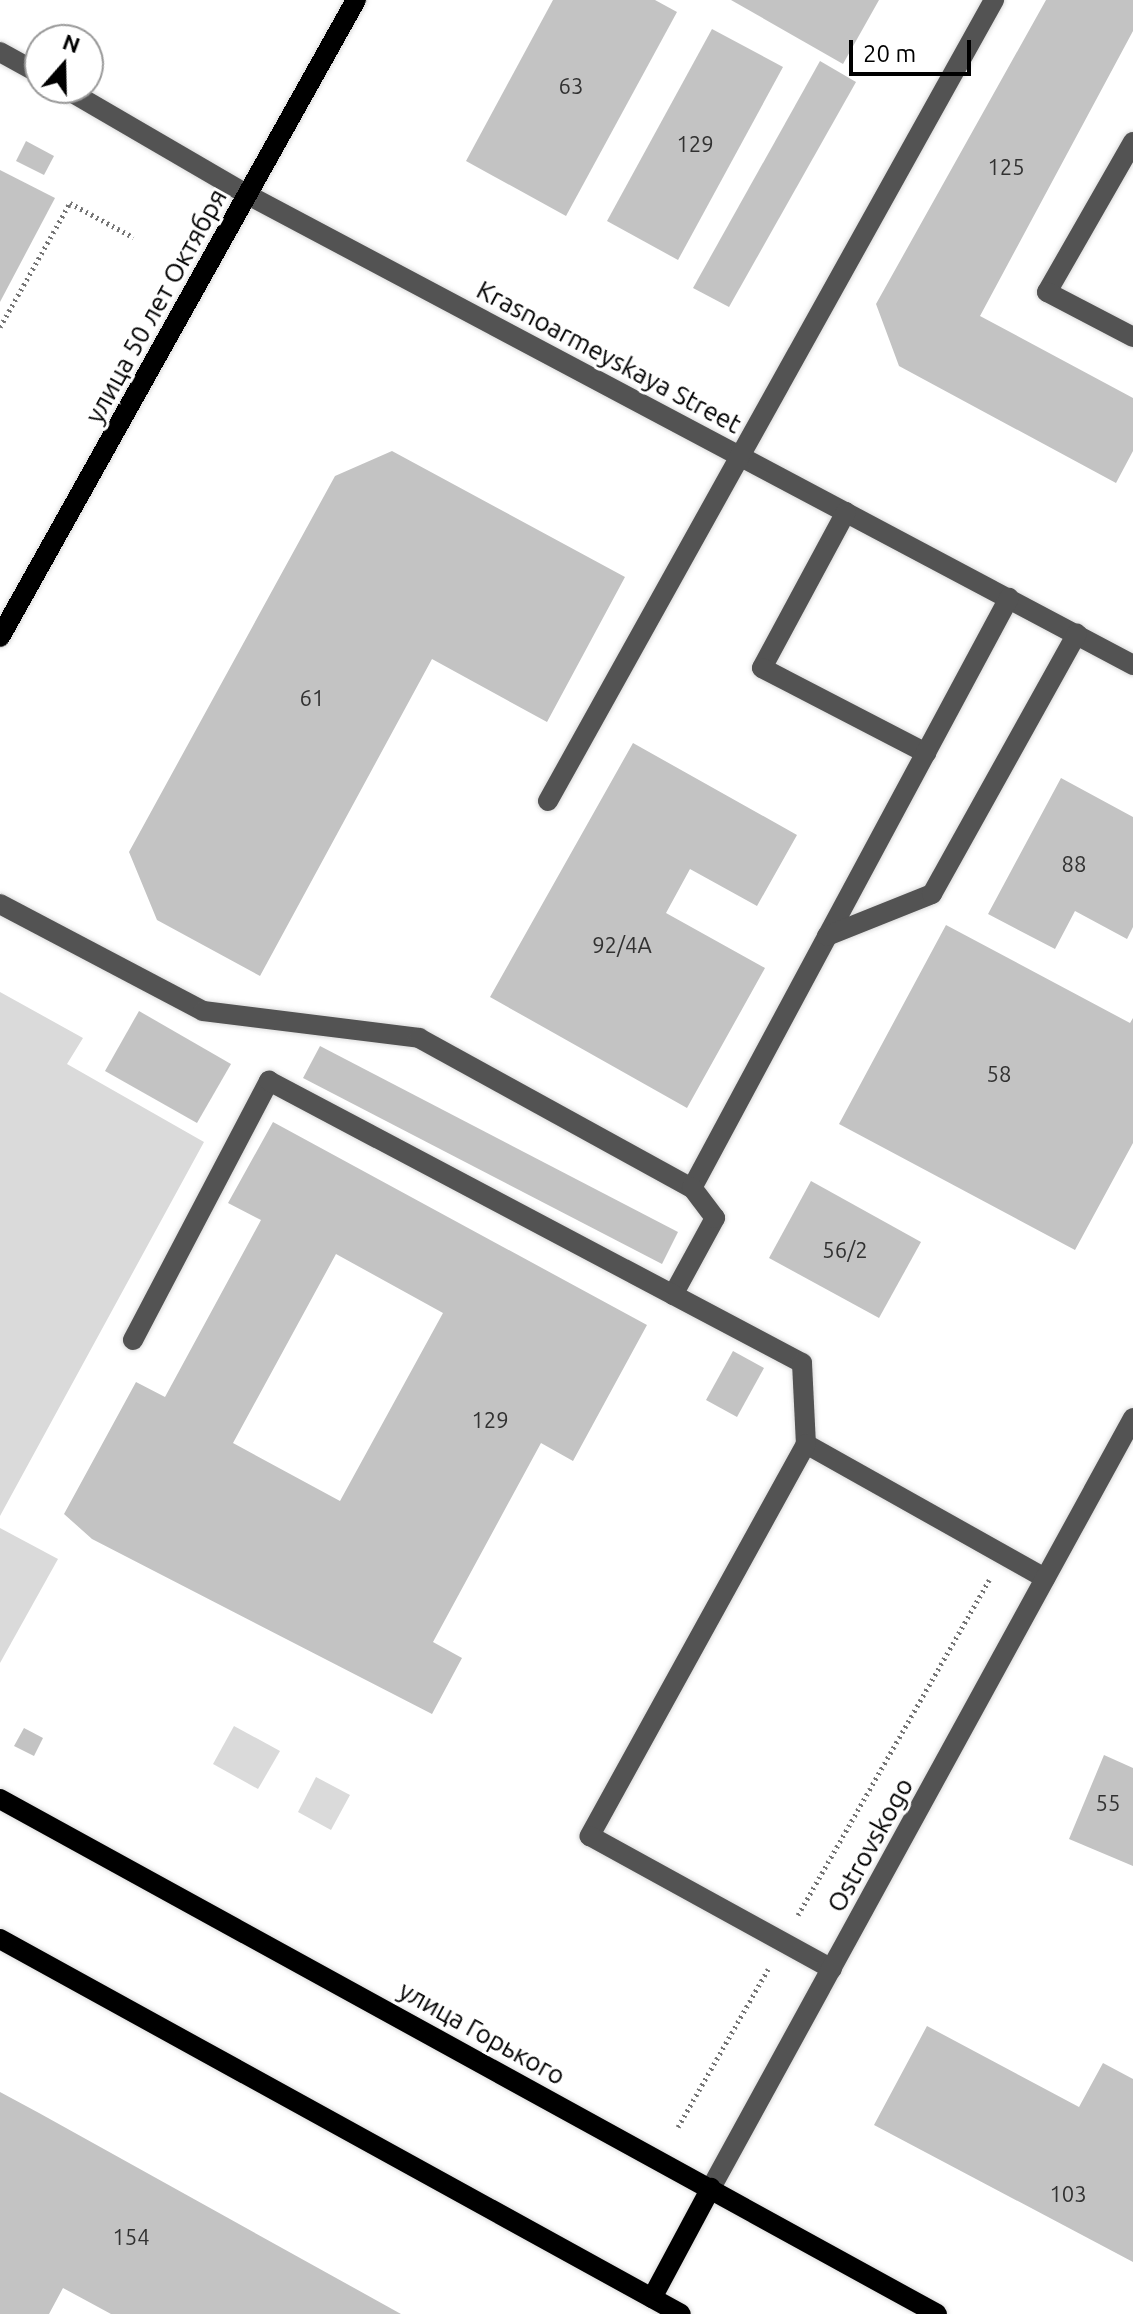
<!DOCTYPE html>
<meta charset="utf-8">
<style>
body{margin:0}
#map{position:relative;width:1133px;height:2314px;overflow:hidden;background:#fff;font-family:Ubuntu,sans-serif}
div>[style]{position:absolute}
[style*='--x']{left:calc(var(--x)*1px);top:calc(var(--y)*1px);width:calc(var(--w)*1px);rotate:calc(var(--a)*1deg)}
.green>*{inset:0;background:#dadada}
.building>*{inset:0;background:#c3c3c3}
.path>*{height:5px;margin-top:-2.5px;transform-origin:0;background:repeating-linear-gradient(90deg,#757575 0 2px,transparent 0 6px)}
.roads{filter:drop-shadow(0 0 2px #dbdbdb) drop-shadow(0 0 2px #dbdbdb)}
.minor>*{height:20px;margin:-10px;padding:0 10px;transform-origin:10px;border-radius:10px;background:#535353}
.major>*{height:20px;margin:-10px;padding:0 10px;transform-origin:10px;border-radius:10px;background:#000}
span{translate:-50% -50%;white-space:nowrap;text-align:center;line-height:1.15;-webkit-text-stroke:6px #fff;paint-order:stroke}
.number-label{font-size:22px;color:#313131}
.number-label span{-webkit-text-stroke-width:0}
.street-label{font-size:26px;color:#000}
.north{position:absolute;left:24px;top:24px;width:80px;height:80px;box-sizing:border-box;background:#fff;border:2px solid #999;border-radius:50%;rotate:20deg;font-size:22px;font-weight:700;line-height:32px;text-align:center;color:#000}
.north::after{content:'';display:block;margin:auto;width:28px;height:36px;background:#000;clip-path:polygon(50% 0,100% 100%,50% 72%,0 100%)}
.scale{position:absolute;left:849px;top:40px;width:122px;height:36px;box-sizing:border-box;border:4px solid #000;border-top:0;padding-left:10px;font-size:24px;line-height:28px;white-space:nowrap;color:#000;-webkit-text-stroke:6px #fff;paint-order:stroke}
</style>
<div id="map">
<div class="green">
<i style="clip-path:polygon(0 992px,83px 1038px,67px 1064px,204px 1142px,0 1516px)"></i>
<i style="clip-path:polygon(0 1528px,58px 1559px,0 1663px)"></i>
<i style="clip-path:polygon(234px 1726px,280px 1751px,258px 1789px,213px 1764px)"></i>
<i style="clip-path:polygon(316px 1777px,350px 1795px,331px 1830px,298px 1812px)"></i>
</div>
<div class="building">
<i style="clip-path:polygon(553px 0,655px 0,677px 12px,566px 216px,466px 161px)"></i>
<i style="clip-path:polygon(731px 0,879px 0,843px 64px)"></i>
<i style="clip-path:polygon(1046px 0,1133px 0,1133px 31px,980px 316px,1133px 398px,1133px 451px,1116px 483px,899px 366px,876px 304px)"></i>
<i style="clip-path:polygon(712px 29px,783px 67px,678px 260px,607px 221px)"></i>
<i style="clip-path:polygon(820px 61px,856px 82px,729px 307px,693px 288px)"></i>
<i style="clip-path:polygon(26px 141px,54px 156px,44px 175px,16px 161px)"></i>
<i style="clip-path:polygon(0 170px,55px 198px,0 302px)"></i>
<i style="clip-path:polygon(392px 451px,625px 577px,547px 722px,432px 659px,260px 976px,157px 920px,129px 852px,335px 476px)"></i>
<i style="clip-path:polygon(633px 743px,797px 835px,757px 906px,690px 869px,666px 913px,765px 968px,687px 1108px,490px 997px)"></i>
<i style="clip-path:polygon(1061px 778px,1133px 817px,1133px 927px,1127px 939px,1075px 911px,1055px 949px,988px 914px)"></i>
<i style="clip-path:polygon(946px 925px,1130px 1023px,1133px 1018px,1133px 1143px,1075px 1250px,839px 1124px)"></i>
<i style="clip-path:polygon(139px 1011px,231px 1064px,197px 1123px,105px 1071px)"></i>
<i style="clip-path:polygon(320px 1046px,678px 1232px,662px 1264px,303px 1078px)"></i>
<i style="clip-path:polygon(evenodd,273px 1122px,647px 1325px,573px 1461px,541px 1443px,433px 1642px,462px 1658px,432px 1714px,92px 1539px,64px 1514px,136px 1382px,165px 1397px,261px 1220px,228px 1203px,273px 1122px,336px 1254px,443px 1313px,340px 1501px,233px 1443px,336px 1254px)"></i>
<i style="clip-path:polygon(811px 1181px,921px 1242px,879px 1318px,769px 1258px)"></i>
<i style="clip-path:polygon(733px 1351px,764px 1368px,737px 1417px,706px 1400px)"></i>
<i style="clip-path:polygon(24px 1728px,43px 1738px,34px 1756px,14px 1746px)"></i>
<i style="clip-path:polygon(1104px 1755px,1133px 1768px,1133px 1866px,1069px 1839px)"></i>
<i style="clip-path:polygon(927px 2026px,1079px 2107px,1103px 2063px,1133px 2079px,1133px 2262px,874px 2125px)"></i>
<i style="clip-path:polygon(0 2092px,39px 2113px,401px 2314px,111px 2314px,63px 2288px,49px 2314px,0 2314px)"></i>
</div>
<div class="path">
<i style="--x:0;--y:327;--w:142;--a:-60.6"></i>
<i style="--x:70;--y:203;--w:72;--a:28.4"></i>
<i style="--x:798;--y:1915;--w:386;--a:-60.3"></i>
<i style="--x:678;--y:2127;--w:182;--a:-60.3"></i>
</div>
<div class="roads">
<div class="minor">
<i style="--x:0;--y:52;--w:46;--a:28.8"></i>
<i style="--x:64;--y:88;--w:213;--a:30.2"></i>
<i style="--x:248;--y:195;--w:1002;--a:27.97"></i>
<i style="--x:1133;--y:142;--w:173;--a:119.8"></i>
<i style="--x:1047;--y:292;--w:97;--a:27.6"></i>
<i style="--x:846;--y:512;--w:177;--a:118.3"></i>
<i style="--x:762;--y:668;--w:185;--a:27.4"></i>
<i style="--x:548;--y:801;--w:917;--a:-60.89"></i>
<i style="--x:0;--y:904;--w:229;--a:27.8"></i>
<i style="--x:203;--y:1011;--w:218;--a:7.1"></i>
<i style="--x:419;--y:1038;--w:311;--a:28.8"></i>
<i style="--x:692;--y:1188;--w:670;--a:-61.75"></i>
<i style="--x:827;--y:936;--w:113;--a:-21.8"></i>
<i style="--x:932;--y:894;--w:298;--a:-60.9"></i>
<i style="--x:673;--y:1295;--w:88;--a:-61.4"></i>
<i style="--x:715;--y:1218;--w:38;--a:-127"></i>
<i style="--x:133;--y:1340;--w:293;--a:-62.3"></i>
<i style="--x:269;--y:1081;--w:603;--a:27.88"></i>
<i style="--x:802;--y:1363;--w:81;--a:87.2"></i>
<i style="--x:806;--y:1444;--w:274;--a:29.3"></i>
<i style="--x:806;--y:1444;--w:448;--a:118.9"></i>
<i style="--x:590;--y:1836;--w:276;--a:28.8"></i>
<i style="--x:711;--y:2188;--w:878;--a:-61.27"></i>
</div>
<div class="major">
<i style="--x:0;--y:637;--w:730;--a:-60.8"></i>
<i style="--x:0;--y:1799;--w:1069;--a:28.79"></i>
<i style="--x:0;--y:1939;--w:777;--a:28.84"></i>
<i style="--x:652;--y:2298;--w:125;--a:-61.8"></i>
</div>
</div>
<div class="number-label">
<span style="left:571px;top:86px">63</span>
<span style="left:695px;top:144px">129</span>
<span style="left:1006px;top:167px">125</span>
<span style="left:312px;top:698px">61</span>
<span style="left:1074px;top:864px">88</span>
<span style="left:622px;top:945px">92/4А</span>
<span style="left:999px;top:1074px">58</span>
<span style="left:845px;top:1250px">56/2</span>
<span style="left:490px;top:1420px">129</span>
<span style="left:1108px;top:1803px">55</span>
<span style="left:1068px;top:2194px">103</span>
<span style="left:131px;top:2237px">154</span>
</div>
<div class="street-label">
<span style="left:156px;top:306px;rotate:-61deg">улица 50 лет Октября</span>
<span style="left:609px;top:357px;rotate:28deg">Krasnoarmeyskaya Street</span>
<span style="left:870px;top:1845px;rotate:-61deg">Ostrovskogo</span>
<span style="left:482px;top:2033px;rotate:29deg">улица Горького</span>
</div>
<div class="north">N</div>
<div class="scale">20 m</div>
</div>
